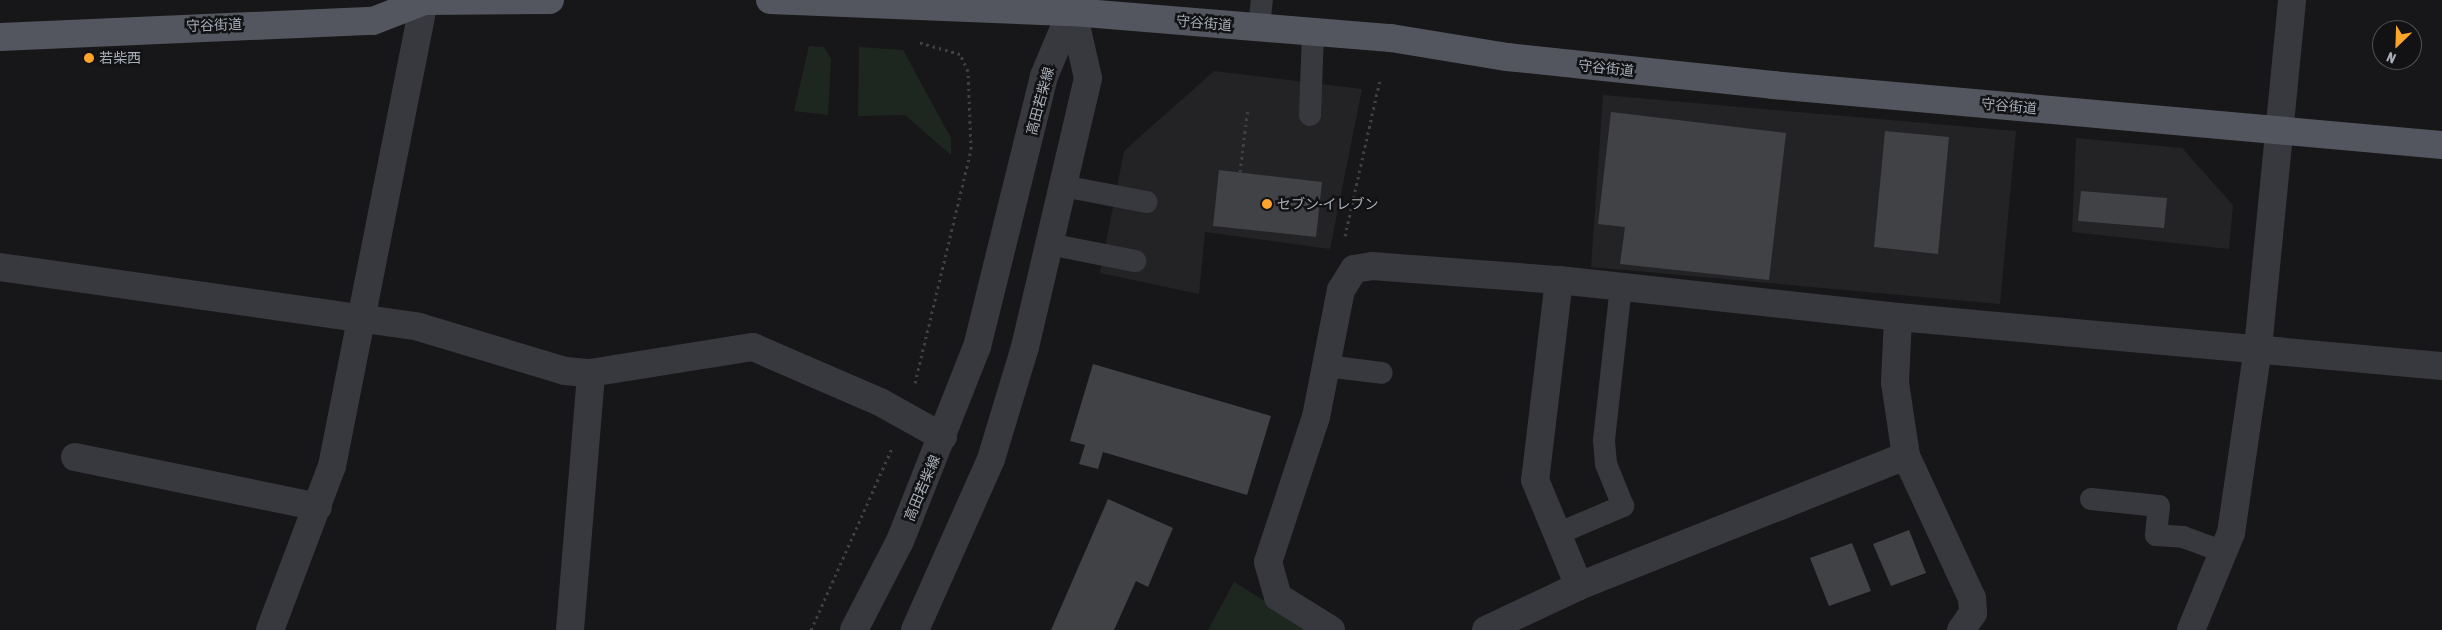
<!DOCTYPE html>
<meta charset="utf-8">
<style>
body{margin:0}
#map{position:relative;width:2442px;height:630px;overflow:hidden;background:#171719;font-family:"Asap Condensed","Noto Sans JP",sans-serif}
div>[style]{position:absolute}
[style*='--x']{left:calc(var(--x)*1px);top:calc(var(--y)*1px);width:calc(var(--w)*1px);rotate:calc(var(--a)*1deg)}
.built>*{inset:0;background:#232326}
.green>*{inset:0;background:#1e271f}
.building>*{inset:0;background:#414246}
.path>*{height:3px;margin-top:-1.5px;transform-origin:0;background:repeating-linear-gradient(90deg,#3d4045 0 2.5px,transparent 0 6.5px)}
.service>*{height:22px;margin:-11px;padding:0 11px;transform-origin:11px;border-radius:11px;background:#38393e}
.minor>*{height:28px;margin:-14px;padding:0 14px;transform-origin:14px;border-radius:14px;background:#38393e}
.tertiary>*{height:28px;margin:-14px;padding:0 14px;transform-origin:14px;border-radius:14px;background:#38393e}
.primary>*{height:28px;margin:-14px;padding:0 14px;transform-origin:14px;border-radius:14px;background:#53565e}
.dots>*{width:14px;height:14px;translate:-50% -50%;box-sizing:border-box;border:2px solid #121214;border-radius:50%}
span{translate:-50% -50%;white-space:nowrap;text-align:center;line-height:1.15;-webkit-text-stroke:5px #121214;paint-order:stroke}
.street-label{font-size:14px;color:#a8afba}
.poi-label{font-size:14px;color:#a8afba}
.left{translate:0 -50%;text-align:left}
.north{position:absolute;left:2372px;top:20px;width:50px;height:50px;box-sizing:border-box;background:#121214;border:1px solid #4e5156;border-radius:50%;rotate:204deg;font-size:14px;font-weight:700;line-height:20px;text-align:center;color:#a8afba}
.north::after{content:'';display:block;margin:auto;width:18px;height:22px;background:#fda42b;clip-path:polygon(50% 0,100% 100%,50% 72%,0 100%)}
</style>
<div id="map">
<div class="built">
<i style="clip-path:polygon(1214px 71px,1362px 89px,1330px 249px,1205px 232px,1199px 294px,1100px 273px,1124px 151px)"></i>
<i style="clip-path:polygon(1603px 95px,2016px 131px,2000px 304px,1591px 267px)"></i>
<i style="clip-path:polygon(2076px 138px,2182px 148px,2233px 205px,2229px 249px,2072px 232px)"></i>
</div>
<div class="green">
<i style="clip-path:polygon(809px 46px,824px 47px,831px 59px,828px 115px,794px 111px)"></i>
<i style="clip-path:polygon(859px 47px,903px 50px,951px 138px,951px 155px,905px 115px,858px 116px)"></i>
<i style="clip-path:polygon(1234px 582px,1312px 630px,1208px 630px)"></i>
</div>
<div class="building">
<i style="clip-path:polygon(1611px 112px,1786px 133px,1769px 280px,1620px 264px,1625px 227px,1598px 224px)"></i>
<i style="clip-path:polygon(1885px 131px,1949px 137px,1938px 254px,1874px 247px)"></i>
<i style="clip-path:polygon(1219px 170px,1322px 182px,1316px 237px,1213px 226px)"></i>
<i style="clip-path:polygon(2081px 191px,2167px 198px,2164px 228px,2078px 221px)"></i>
<i style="clip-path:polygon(1093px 364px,1271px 416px,1247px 495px,1103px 452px,1098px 469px,1079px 464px,1085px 445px,1070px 441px)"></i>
<i style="clip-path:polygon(1108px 499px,1173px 528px,1148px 587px,1136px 581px,1114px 630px,1051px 630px)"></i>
<i style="clip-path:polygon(1909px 530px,1926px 573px,1891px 586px,1873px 544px)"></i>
<i style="clip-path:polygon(1852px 543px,1871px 591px,1829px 606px,1810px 558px)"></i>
</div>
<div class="path">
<i style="--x:1240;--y:172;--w:65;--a:-83"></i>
<i style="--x:1345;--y:236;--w:161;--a:-77.4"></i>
<i style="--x:915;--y:383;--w:241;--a:-76.5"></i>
<i style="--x:971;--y:149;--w:78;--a:-92.2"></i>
<i style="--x:968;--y:71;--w:19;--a:-115"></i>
<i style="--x:960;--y:54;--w:44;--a:-164.1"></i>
<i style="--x:811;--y:630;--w:199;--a:-66"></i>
</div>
<div class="service">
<i style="--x:1259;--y:27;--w:27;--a:-84"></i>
<i style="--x:1310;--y:115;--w:83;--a:-87.9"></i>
<i style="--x:1063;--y:186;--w:85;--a:10.9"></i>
<i style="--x:1049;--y:244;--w:88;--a:11.2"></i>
<i style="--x:1326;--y:366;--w:56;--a:7.1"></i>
<i style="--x:2091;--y:499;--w:68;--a:5.9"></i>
<i style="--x:2159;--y:506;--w:29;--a:96"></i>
<i style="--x:2156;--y:535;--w:27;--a:4"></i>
<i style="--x:2183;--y:537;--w:44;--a:20.1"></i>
<i style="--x:1557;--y:534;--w:72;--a:-23"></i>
<i style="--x:1623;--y:506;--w:45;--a:-112"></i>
<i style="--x:1606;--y:464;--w:24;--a:-95"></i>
<i style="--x:1604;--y:440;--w:155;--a:-83.7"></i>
</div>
<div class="minor">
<i style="--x:0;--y:267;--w:423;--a:8.1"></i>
<i style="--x:419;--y:327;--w:152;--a:16.8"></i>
<i style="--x:565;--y:371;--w:25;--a:5"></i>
<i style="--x:590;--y:373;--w:165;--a:-9.1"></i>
<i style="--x:753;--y:347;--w:138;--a:23.4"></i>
<i style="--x:880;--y:402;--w:72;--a:29.1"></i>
<i style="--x:1559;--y:280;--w:201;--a:96.8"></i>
<i style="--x:1535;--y:480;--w:115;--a:67.5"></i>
<i style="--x:1898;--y:317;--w:66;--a:92.6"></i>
<i style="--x:1895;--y:383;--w:74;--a:81.4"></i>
<i style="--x:1906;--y:456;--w:157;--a:65.1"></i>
<i style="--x:1972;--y:598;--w:15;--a:86"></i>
<i style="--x:1973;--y:613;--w:21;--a:125"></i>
<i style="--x:75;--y:457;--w:248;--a:11.6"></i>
<i style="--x:270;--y:630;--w:175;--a:-69.3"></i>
<i style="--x:332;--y:466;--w:474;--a:-78.8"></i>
<i style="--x:570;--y:630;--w:246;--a:-85.3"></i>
<i style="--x:1331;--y:630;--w:62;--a:-148.1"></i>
<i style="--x:1278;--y:597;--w:36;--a:-106"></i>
<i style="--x:1268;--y:562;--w:153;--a:-71.7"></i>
<i style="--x:1316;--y:417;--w:129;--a:-78.9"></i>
<i style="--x:1341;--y:290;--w:25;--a:-58"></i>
<i style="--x:1354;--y:269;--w:18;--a:-9"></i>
<i style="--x:1372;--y:266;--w:188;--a:4.3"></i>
<i style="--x:1559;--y:280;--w:341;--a:6.2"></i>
<i style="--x:1898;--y:317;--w:546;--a:5.15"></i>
<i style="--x:1486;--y:630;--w:103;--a:-25.3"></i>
<i style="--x:1579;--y:586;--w:352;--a:-21.7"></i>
</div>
<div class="tertiary">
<i style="--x:854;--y:630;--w:100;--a:-62.7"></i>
<i style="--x:900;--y:541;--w:209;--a:-68.4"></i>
<i style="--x:977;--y:347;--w:279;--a:-76.1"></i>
<i style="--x:1044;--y:76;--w:82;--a:-67.2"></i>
<i style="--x:915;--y:630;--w:187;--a:-66"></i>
<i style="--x:991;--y:459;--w:117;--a:-73.1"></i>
<i style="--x:1025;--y:347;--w:276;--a:-76.8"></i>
<i style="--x:1088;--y:78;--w:68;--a:-102.8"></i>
<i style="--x:2191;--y:630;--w:105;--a:-67.6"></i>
<i style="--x:2231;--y:533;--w:187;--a:-81.7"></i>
<i style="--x:2258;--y:348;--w:350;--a:-84.4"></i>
</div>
<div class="primary">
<i style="--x:770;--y:0;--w:303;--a:2.3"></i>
<i style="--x:1073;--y:12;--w:319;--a:4.7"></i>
<i style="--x:1391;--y:38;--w:118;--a:9.3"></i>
<i style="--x:1507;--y:57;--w:267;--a:6"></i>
<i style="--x:1773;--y:85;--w:672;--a:5.12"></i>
<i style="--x:0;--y:37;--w:373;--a:-2.5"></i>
<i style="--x:373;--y:21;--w:55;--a:-21.4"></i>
<i style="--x:424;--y:1;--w:126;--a:-0.5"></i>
</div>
<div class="dots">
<i style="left:89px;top:58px;background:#fda42b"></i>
<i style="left:1267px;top:204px;background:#fda42b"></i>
</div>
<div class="street-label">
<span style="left:1204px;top:23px;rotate:5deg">守谷街道</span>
<span style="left:214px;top:25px;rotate:-2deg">守谷街道</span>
<span style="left:1606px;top:68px;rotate:6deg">守谷街道</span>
<span style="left:1040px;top:101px;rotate:-75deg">高田若柴線</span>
<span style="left:2009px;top:106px;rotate:5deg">守谷街道</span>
<span style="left:922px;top:488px;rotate:-67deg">高田若柴線</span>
</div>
<div class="poi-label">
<span class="left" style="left:99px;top:58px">若柴西</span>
<span class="left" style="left:1277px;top:204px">セブン-イレブン</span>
</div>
<div class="north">N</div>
</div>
